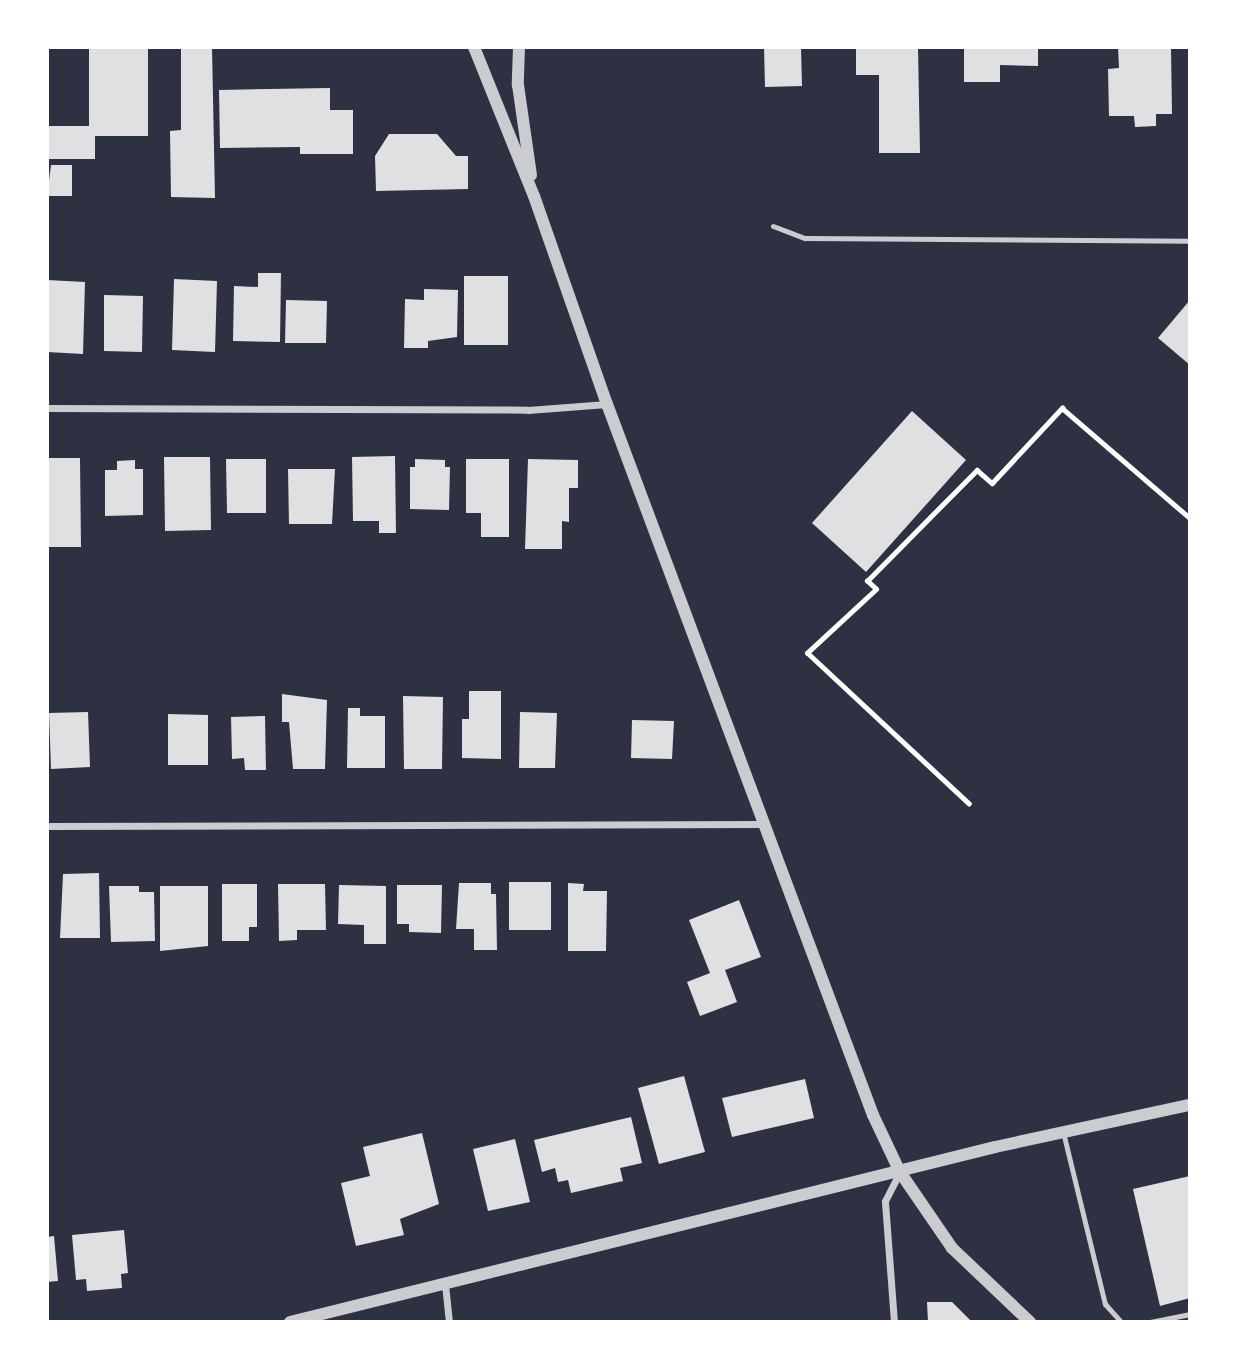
<!DOCTYPE html>
<style>
body{margin:0}
#map{position:relative;width:1237px;height:1369px;overflow:hidden;background:#2d3142;font-family:Helvetica,sans-serif}
div>[style]{position:absolute}
[style*='--x']{left:calc(var(--x)*1px);top:calc(var(--y)*1px);width:calc(var(--w)*1px);rotate:calc(var(--a)*1deg)}
.building>*{inset:0;background:#e0e0e3}
.path>*{height:4.5px;margin:-2.25px;padding:0 2.25px;transform-origin:2.25px;border-radius:2.25px;background:#fff}
.service>*{height:5px;margin:-2.5px;padding:0 2.5px;transform-origin:2.5px;border-radius:2.5px;background:#caccd0}
.minor>*{height:7px;margin:-3.5px;padding:0 3.5px;transform-origin:3.5px;border-radius:3.5px;background:#caccd0}
.tertiary>*{height:12px;margin:-6px;padding:0 6px;transform-origin:6px;border-radius:6px;background:#caccd0}
span{translate:-50% -50%;white-space:nowrap;text-align:center;line-height:1.15;-webkit-text-stroke:5px #fff;paint-order:stroke}
.frame{position:absolute;inset:0;border:49px solid #fff;pointer-events:none}
</style>
<div id="map">
<div class="building">
<i style="clip-path:polygon(89px 47px,148px 47px,148px 136px,95px 136px,95px 159px,47px 159px,47px 126px,89px 126px)"></i>
<i style="clip-path:polygon(181px 47px,212px 47px,215px 198px,171px 197px,170px 131px,181px 130px)"></i>
<i style="clip-path:polygon(764px 47px,801px 47px,802px 86px,765px 87px)"></i>
<i style="clip-path:polygon(856px 47px,918px 47px,920px 153px,879px 153px,879px 75px,856px 75px)"></i>
<i style="clip-path:polygon(964px 47px,1038px 47px,1038px 66px,1000px 65px,1000px 82px,964px 82px)"></i>
<i style="clip-path:polygon(1118px 47px,1171px 48px,1172px 114px,1156px 114px,1156px 126px,1135px 127px,1134px 116px,1109px 116px,1108px 69px,1119px 68px)"></i>
<i style="clip-path:polygon(330px 88px,330px 110px,353px 110px,353px 154px,300px 154px,300px 147px,220px 148px,219px 90px)"></i>
<i style="clip-path:polygon(389px 134px,437px 134px,456px 156px,468px 156px,468px 189px,376px 191px,375px 156px)"></i>
<i style="clip-path:polygon(51px 165px,72px 165px,72px 196px,47px 196px)"></i>
<i style="clip-path:polygon(258px 273px,281px 273px,280px 342px,233px 341px,234px 286px,258px 287px)"></i>
<i style="clip-path:polygon(464px 276px,508px 276px,508px 345px,464px 345px)"></i>
<i style="clip-path:polygon(174px 279px,217px 281px,215px 352px,172px 350px)"></i>
<i style="clip-path:polygon(47px 280px,85px 282px,83px 354px,47px 352px)"></i>
<i style="clip-path:polygon(424px 289px,458px 290px,457px 337px,428px 341px,428px 348px,404px 348px,405px 299px,424px 300px)"></i>
<i style="clip-path:polygon(104px 295px,143px 296px,142px 352px,104px 351px)"></i>
<i style="clip-path:polygon(286px 300px,327px 301px,326px 343px,285px 343px)"></i>
<i style="clip-path:polygon(1190px 300px,1190px 365px,1158px 338px)"></i>
<i style="clip-path:polygon(912px 411px,966px 460px,866px 572px,812px 523px)"></i>
<i style="clip-path:polygon(395px 456px,396px 533px,379px 533px,379px 521px,353px 521px,352px 457px)"></i>
<i style="clip-path:polygon(164px 457px,210px 457px,211px 530px,165px 531px)"></i>
<i style="clip-path:polygon(47px 458px,80px 458px,81px 547px,47px 547px)"></i>
<i style="clip-path:polygon(226px 459px,266px 459px,266px 513px,227px 513px)"></i>
<i style="clip-path:polygon(415px 459px,445px 460px,445px 467px,450px 467px,449px 510px,410px 509px,410px 467px,415px 467px)"></i>
<i style="clip-path:polygon(466px 459px,509px 459px,509px 537px,481px 537px,481px 513px,466px 513px)"></i>
<i style="clip-path:polygon(528px 459px,578px 460px,578px 488px,569px 488px,569px 522px,562px 521px,562px 549px,525px 549px)"></i>
<i style="clip-path:polygon(135px 460px,135px 469px,143px 469px,143px 515px,105px 516px,105px 470px,117px 470px,117px 461px)"></i>
<i style="clip-path:polygon(288px 469px,335px 469px,332px 524px,289px 524px)"></i>
<i style="clip-path:polygon(469px 691px,501px 691px,501px 759px,462px 758px,462px 719px,469px 719px)"></i>
<i style="clip-path:polygon(282px 694px,327px 700px,325px 769px,293px 769px,289px 722px,282px 722px)"></i>
<i style="clip-path:polygon(403px 696px,443px 697px,442px 769px,404px 769px)"></i>
<i style="clip-path:polygon(348px 708px,360px 708px,360px 716px,385px 716px,385px 768px,347px 768px)"></i>
<i style="clip-path:polygon(88px 712px,90px 767px,51px 769px,49px 713px)"></i>
<i style="clip-path:polygon(520px 712px,557px 713px,555px 768px,519px 768px)"></i>
<i style="clip-path:polygon(168px 714px,208px 715px,208px 765px,168px 765px)"></i>
<i style="clip-path:polygon(265px 716px,266px 770px,245px 770px,244px 758px,232px 759px,231px 717px)"></i>
<i style="clip-path:polygon(632px 720px,674px 721px,672px 759px,631px 758px)"></i>
<i style="clip-path:polygon(99px 873px,100px 938px,60px 938px,63px 874px)"></i>
<i style="clip-path:polygon(509px 882px,551px 882px,551px 930px,509px 930px)"></i>
<i style="clip-path:polygon(459px 883px,491px 883px,491px 894px,496px 894px,497px 950px,474px 950px,474px 929px,456px 929px)"></i>
<i style="clip-path:polygon(568px 883px,584px 884px,583px 891px,607px 891px,606px 951px,568px 951px)"></i>
<i style="clip-path:polygon(222px 884px,257px 884px,257px 927px,249px 927px,249px 941px,222px 941px)"></i>
<i style="clip-path:polygon(278px 884px,325px 884px,326px 930px,297px 930px,297px 940px,279px 941px)"></i>
<i style="clip-path:polygon(339px 885px,386px 886px,386px 944px,364px 944px,364px 925px,338px 924px)"></i>
<i style="clip-path:polygon(397px 885px,442px 885px,441px 933px,409px 932px,409px 924px,397px 924px)"></i>
<i style="clip-path:polygon(109px 886px,139px 886px,139px 892px,154px 892px,155px 941px,111px 942px)"></i>
<i style="clip-path:polygon(160px 886px,208px 886px,208px 946px,160px 951px)"></i>
<i style="clip-path:polygon(739px 900px,761px 957px,725px 970px,737px 1002px,700px 1016px,687px 982px,710px 973px,689px 920px)"></i>
<i style="clip-path:polygon(684px 1076px,705px 1152px,659px 1164px,638px 1088px)"></i>
<i style="clip-path:polygon(805px 1079px,814px 1118px,732px 1137px,722px 1098px)"></i>
<i style="clip-path:polygon(631px 1117px,642px 1163px,620px 1168px,623px 1181px,571px 1193px,568px 1180px,558px 1182px,555px 1168px,542px 1172px,534px 1140px)"></i>
<i style="clip-path:polygon(422px 1133px,439px 1204px,400px 1219px,404px 1235px,356px 1246px,341px 1183px,370px 1176px,363px 1147px)"></i>
<i style="clip-path:polygon(515px 1139px,530px 1202px,488px 1211px,473px 1149px)"></i>
<i style="clip-path:polygon(1190px 1176px,1190px 1298px,1160px 1306px,1133px 1189px)"></i>
<i style="clip-path:polygon(124px 1230px,128px 1273px,121px 1274px,122px 1288px,87px 1291px,86px 1279px,76px 1280px,72px 1235px)"></i>
<i style="clip-path:polygon(54px 1236px,58px 1281px,47px 1282px,47px 1237px)"></i>
<i style="clip-path:polygon(927px 1302px,952px 1302px,972px 1322px,928px 1322px)"></i>
</div>
<div class="path">
<i style="--x:969;--y:804;--w:221;--a:-137"></i>
<i style="--x:807;--y:653;--w:94;--a:-42.8"></i>
<i style="--x:876;--y:589;--w:12;--a:-138"></i>
<i style="--x:867;--y:581;--w:156;--a:-45.3"></i>
<i style="--x:977;--y:470;--w:20;--a:41"></i>
<i style="--x:992;--y:483;--w:103;--a:-47"></i>
<i style="--x:1062;--y:408;--w:169;--a:40.7"></i>
</div>
<div class="service">
<i style="--x:773;--y:226;--w:34;--a:21"></i>
<i style="--x:805;--y:238;--w:385;--a:0.4"></i>
<i style="--x:1063;--y:1132;--w:177;--a:76.3"></i>
<i style="--x:1105;--y:1304;--w:24;--a:48"></i>
<i style="--x:1150;--y:1322;--w:41;--a:-11.3"></i>
</div>
<div class="minor">
<i style="--x:47;--y:408;--w:481;--a:0.2"></i>
<i style="--x:528;--y:410;--w:79;--a:-4.3"></i>
<i style="--x:47;--y:826;--w:717;--a:-0.16"></i>
<i style="--x:445;--y:1284;--w:38;--a:84"></i>
<i style="--x:894;--y:1322;--w:121;--a:-94.3"></i>
<i style="--x:885;--y:1201;--w:33;--a:-63"></i>
</div>
<div class="tertiary">
<i style="--x:474;--y:47;--w:161;--a:68.1"></i>
<i style="--x:534;--y:196;--w:220;--a:70.7"></i>
<i style="--x:607;--y:404;--w:759;--a:69.49"></i>
<i style="--x:873;--y:1115;--w:63;--a:64.7"></i>
<i style="--x:900;--y:1172;--w:92;--a:55.6"></i>
<i style="--x:952;--y:1248;--w:108;--a:43.5"></i>
<i style="--x:519;--y:47;--w:38;--a:92"></i>
<i style="--x:518;--y:85;--w:91;--a:81.8"></i>
<i style="--x:290;--y:1322;--w:726;--a:-13.94"></i>
<i style="--x:995;--y:1147;--w:199;--a:-12.2"></i>
</div>
<div class="frame"></div>
</div>
